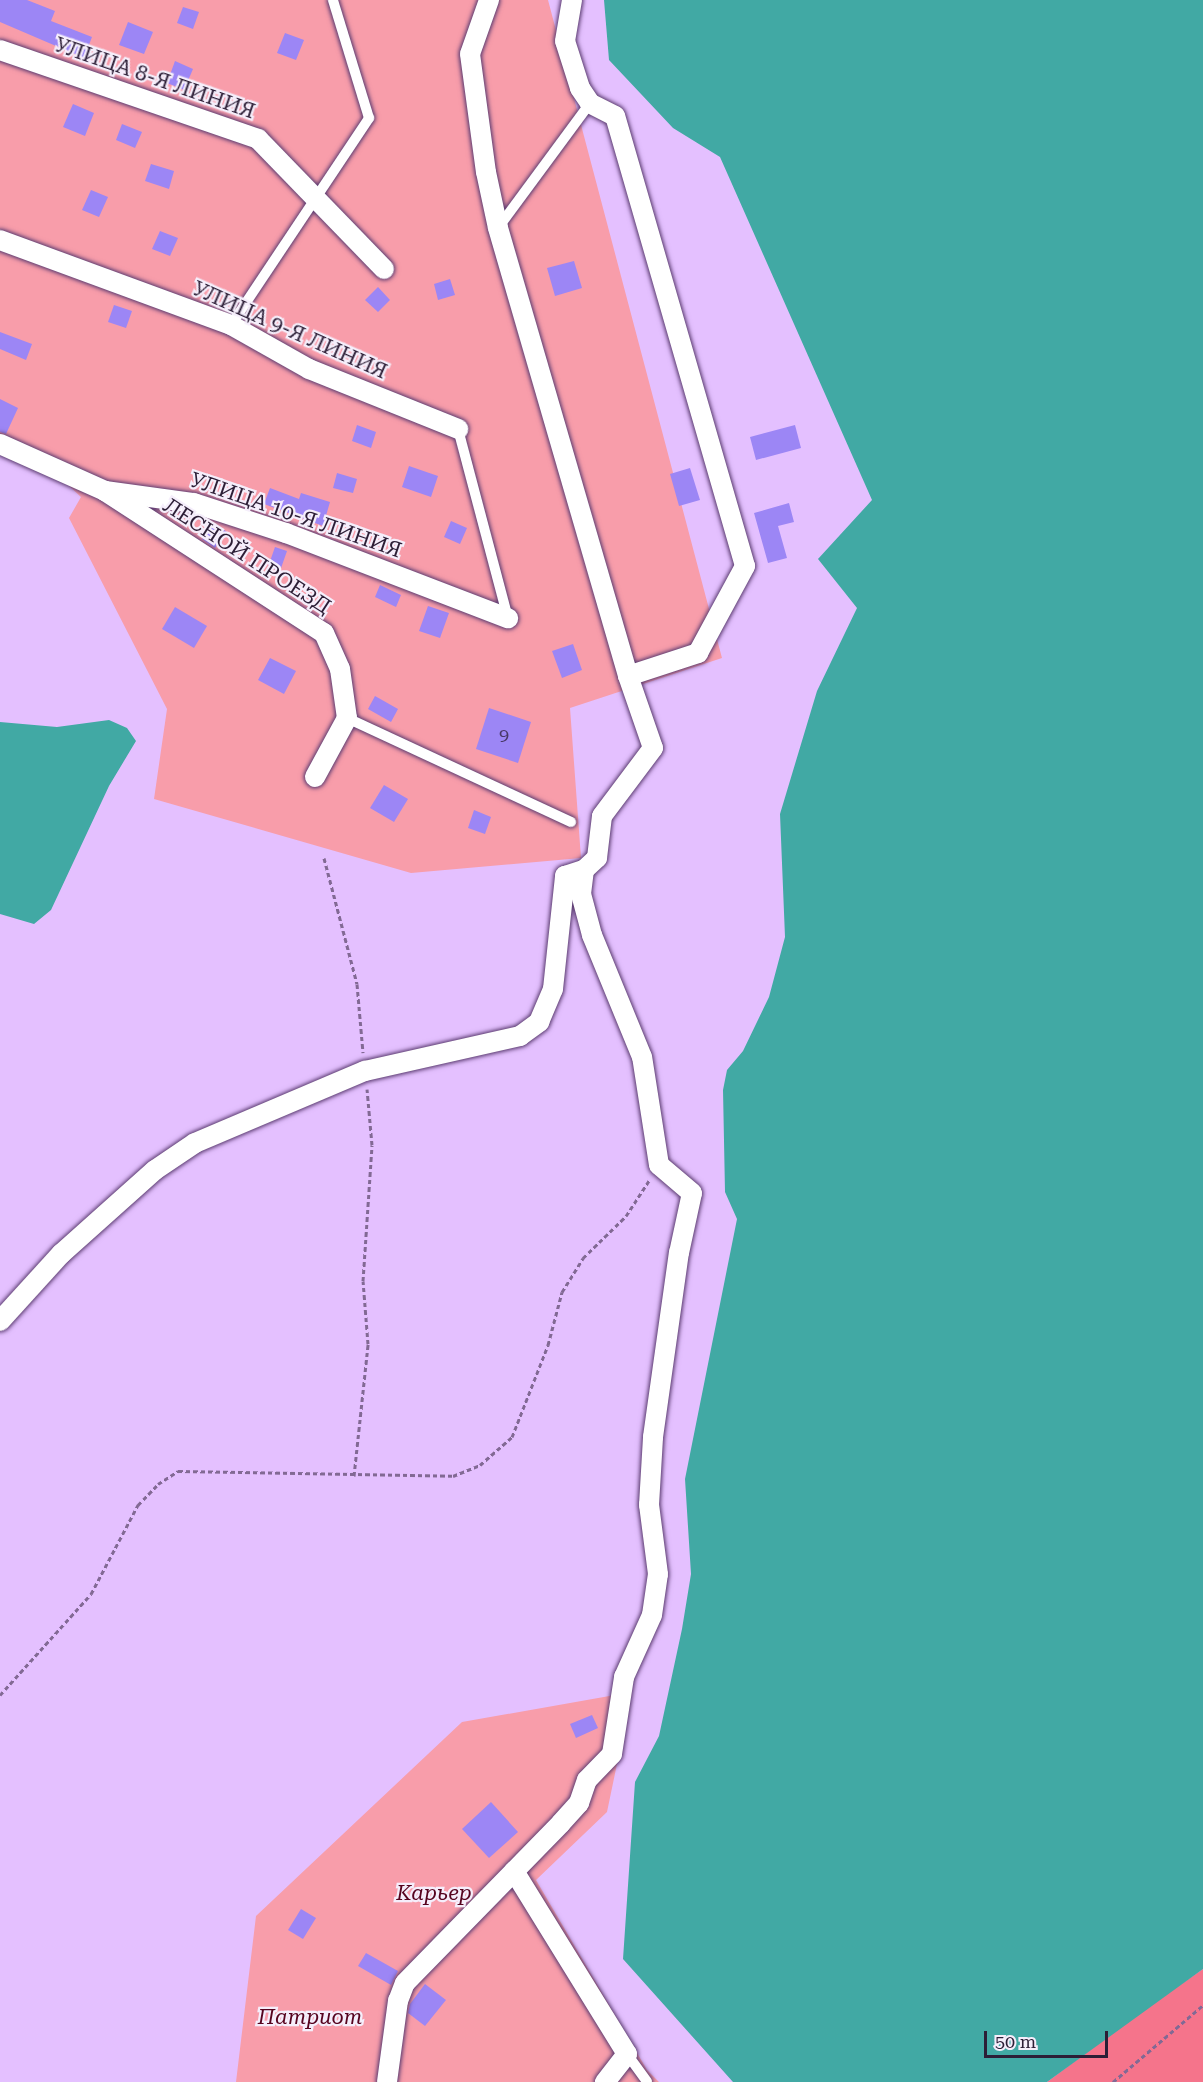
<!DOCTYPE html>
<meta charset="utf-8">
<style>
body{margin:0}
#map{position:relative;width:1203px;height:2082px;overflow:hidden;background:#e4c0ff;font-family:"Roboto Serif",serif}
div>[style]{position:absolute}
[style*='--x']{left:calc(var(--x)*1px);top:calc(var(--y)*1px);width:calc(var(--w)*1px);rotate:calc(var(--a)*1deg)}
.green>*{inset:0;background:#f89daa}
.forest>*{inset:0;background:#f5748b}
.water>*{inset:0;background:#41a9a4}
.building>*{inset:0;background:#9c86f5}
.path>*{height:3px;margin-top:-1.5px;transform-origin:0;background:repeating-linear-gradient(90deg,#826994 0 4.5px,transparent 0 7.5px)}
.roads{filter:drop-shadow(0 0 2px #5b3b71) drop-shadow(0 0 2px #5b3b71)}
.lane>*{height:10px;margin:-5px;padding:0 5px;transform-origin:5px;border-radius:5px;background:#fff}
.street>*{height:20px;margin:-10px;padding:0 10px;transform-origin:10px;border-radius:10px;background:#fff}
span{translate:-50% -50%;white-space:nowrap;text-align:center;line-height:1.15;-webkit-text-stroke:4.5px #f5eefb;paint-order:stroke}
.number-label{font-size:18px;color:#483866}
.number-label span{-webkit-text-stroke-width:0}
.street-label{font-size:21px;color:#2c1e36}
.park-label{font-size:21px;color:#56031e;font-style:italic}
.scale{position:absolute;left:984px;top:2031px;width:124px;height:27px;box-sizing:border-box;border:3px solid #2c1e36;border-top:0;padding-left:8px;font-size:18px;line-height:21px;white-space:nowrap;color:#2c1e36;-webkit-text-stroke:4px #f5eefb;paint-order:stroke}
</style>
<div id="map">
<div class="green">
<i style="clip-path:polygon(0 0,548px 0,722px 658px,570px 708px,581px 858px,411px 873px,154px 799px,167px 709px,69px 518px,81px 497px,23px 443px,0 435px)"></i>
<i style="clip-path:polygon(632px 1692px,607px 1812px,536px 1880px,647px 2070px,659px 2082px,236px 2082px,256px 1916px,462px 1722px)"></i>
</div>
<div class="forest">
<i style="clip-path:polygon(1203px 1969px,1203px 2082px,1047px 2082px,1148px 2007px)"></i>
</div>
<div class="water">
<i style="clip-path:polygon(604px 0,1203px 0,1203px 1969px,1047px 2082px,733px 2082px,623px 1959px,635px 1782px,659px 1736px,682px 1629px,691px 1574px,685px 1479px,737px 1219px,725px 1192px,723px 1090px,727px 1070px,743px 1051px,769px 997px,785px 937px,780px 814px,817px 691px,857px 608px,818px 559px,872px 500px,720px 157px,673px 128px,609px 60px)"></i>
<i style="clip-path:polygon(109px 720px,127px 728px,136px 741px,109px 786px,51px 910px,34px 924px,0 914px,0 722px,57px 727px)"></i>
</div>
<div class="building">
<i style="clip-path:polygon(0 0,27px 0,55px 11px,51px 21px,92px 37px,84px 58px,0 22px)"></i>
<i style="clip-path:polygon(183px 7px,199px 12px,193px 29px,177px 23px)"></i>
<i style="clip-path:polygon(128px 22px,153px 32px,144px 54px,119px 45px)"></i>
<i style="clip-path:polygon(285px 33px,304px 40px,296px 60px,277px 53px)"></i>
<i style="clip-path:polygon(175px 61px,193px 69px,184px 90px,167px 83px)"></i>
<i style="clip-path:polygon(73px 104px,94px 113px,85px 136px,63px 127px)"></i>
<i style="clip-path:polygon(122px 124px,142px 132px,135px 148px,116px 140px)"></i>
<i style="clip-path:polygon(151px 164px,174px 171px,169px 189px,145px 181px)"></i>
<i style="clip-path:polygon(91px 190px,108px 197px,99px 217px,82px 210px)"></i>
<i style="clip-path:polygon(160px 231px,178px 238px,170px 256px,152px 249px)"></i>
<i style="clip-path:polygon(574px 261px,582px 288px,555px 296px,547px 268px)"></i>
<i style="clip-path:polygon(450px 279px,455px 295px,438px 300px,434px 284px)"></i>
<i style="clip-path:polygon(378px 287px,390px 300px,378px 312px,365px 300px)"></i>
<i style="clip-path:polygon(114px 305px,132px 311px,126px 328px,108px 322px)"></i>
<i style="clip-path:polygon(0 332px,32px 344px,26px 360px,0 349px)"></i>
<i style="clip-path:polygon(0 399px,18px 408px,6px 434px,0 432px)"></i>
<i style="clip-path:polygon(357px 425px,376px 432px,371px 448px,352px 441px)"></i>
<i style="clip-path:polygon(795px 425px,801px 448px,756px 460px,750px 437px)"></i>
<i style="clip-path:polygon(409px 466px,438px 476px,431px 497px,402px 487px)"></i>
<i style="clip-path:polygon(690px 468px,700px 500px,679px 506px,670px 474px)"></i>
<i style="clip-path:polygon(337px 473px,357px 479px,353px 493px,333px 488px)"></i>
<i style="clip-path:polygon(270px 488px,299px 499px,301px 493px,330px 502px,323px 526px,264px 504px)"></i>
<i style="clip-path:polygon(789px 503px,794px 522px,778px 526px,787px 558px,768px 563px,754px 513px)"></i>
<i style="clip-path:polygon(451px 521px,467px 528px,460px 544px,444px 537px)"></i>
<i style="clip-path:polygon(214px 523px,227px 532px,215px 548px,202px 539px)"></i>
<i style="clip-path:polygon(275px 547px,287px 551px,280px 571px,268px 567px)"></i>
<i style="clip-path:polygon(380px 585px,401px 595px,396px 607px,375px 597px)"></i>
<i style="clip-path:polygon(428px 606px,449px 613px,440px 638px,419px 631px)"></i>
<i style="clip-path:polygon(175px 607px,207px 626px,194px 648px,162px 629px)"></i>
<i style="clip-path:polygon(573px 644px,582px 670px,562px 678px,552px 651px)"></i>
<i style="clip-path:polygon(270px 658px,296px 671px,284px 694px,258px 680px)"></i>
<i style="clip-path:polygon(375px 696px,398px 709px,391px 722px,368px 709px)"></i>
<i style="clip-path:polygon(489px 708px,531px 722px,518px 763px,476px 749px)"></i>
<i style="clip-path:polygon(384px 785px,408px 799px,394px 822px,370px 808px)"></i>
<i style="clip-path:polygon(474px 810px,491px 817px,485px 834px,468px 828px)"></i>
<i style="clip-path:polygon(592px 1715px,598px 1728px,576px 1738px,570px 1724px)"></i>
<i style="clip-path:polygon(491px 1802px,518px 1832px,489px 1858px,462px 1829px)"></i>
<i style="clip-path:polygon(301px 1909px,316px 1918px,303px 1939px,288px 1930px)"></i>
<i style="clip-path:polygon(366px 1953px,398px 1971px,391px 1985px,358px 1966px)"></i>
<i style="clip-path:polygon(425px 1984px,446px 2000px,425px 2026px,408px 2013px,410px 2004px)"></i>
</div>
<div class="path">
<i style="--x:324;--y:858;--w:130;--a:75.3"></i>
<i style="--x:357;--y:984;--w:69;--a:85"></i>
<i style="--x:354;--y:1476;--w:133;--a:-83.9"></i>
<i style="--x:368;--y:1344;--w:63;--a:-94.5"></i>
<i style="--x:363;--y:1281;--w:136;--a:-86.2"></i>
<i style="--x:372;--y:1145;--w:56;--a:-95.1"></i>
<i style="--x:0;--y:1695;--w:136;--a:-48"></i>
<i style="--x:91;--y:1594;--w:101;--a:-62.2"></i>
<i style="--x:138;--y:1505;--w:29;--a:-46"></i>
<i style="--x:158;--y:1484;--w:24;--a:-33"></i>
<i style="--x:178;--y:1471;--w:275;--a:1"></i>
<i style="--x:453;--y:1476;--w:29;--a:-22"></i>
<i style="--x:480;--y:1465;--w:43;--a:-41.2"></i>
<i style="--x:512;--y:1437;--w:99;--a:-68.6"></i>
<i style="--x:548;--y:1345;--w:55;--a:-75.2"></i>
<i style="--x:562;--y:1292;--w:40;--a:-58"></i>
<i style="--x:583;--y:1258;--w:60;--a:-44.3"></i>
<i style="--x:626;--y:1216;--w:44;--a:-57"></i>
<i style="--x:1113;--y:2082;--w:118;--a:-40.5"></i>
</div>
<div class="roads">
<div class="lane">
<i style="--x:498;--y:228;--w:155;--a:-53.6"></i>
<i style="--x:231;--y:325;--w:249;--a:-56.3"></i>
<i style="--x:369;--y:118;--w:123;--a:-107"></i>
<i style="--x:458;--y:429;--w:196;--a:75.2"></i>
<i style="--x:347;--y:718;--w:247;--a:24.9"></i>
<i style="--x:627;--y:2054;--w:34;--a:54"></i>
</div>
<div class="street">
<i style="--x:489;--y:0;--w:57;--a:109.4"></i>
<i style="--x:470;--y:54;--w:119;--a:82.3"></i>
<i style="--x:486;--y:172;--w:57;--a:77.9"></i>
<i style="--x:498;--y:228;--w:466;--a:73.8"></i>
<i style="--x:0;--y:50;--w:273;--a:19"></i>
<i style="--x:258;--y:139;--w:181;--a:45.9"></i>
<i style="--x:0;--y:240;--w:246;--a:20.2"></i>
<i style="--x:231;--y:325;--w:90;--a:29.4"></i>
<i style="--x:309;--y:369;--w:161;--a:21.9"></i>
<i style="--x:0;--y:444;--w:115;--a:24.1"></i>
<i style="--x:105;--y:491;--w:90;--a:7.7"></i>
<i style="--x:194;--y:503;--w:97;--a:18.1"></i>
<i style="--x:286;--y:533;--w:238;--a:21"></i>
<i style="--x:105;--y:491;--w:261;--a:33"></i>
<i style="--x:324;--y:633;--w:39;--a:66"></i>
<i style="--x:340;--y:669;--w:49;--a:81.9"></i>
<i style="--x:347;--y:718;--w:67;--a:118.5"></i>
<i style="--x:0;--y:1321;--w:91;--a:-47.7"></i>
<i style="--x:61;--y:1254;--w:126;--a:-41.8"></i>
<i style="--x:155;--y:1170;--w:48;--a:-34"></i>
<i style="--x:195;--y:1143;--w:185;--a:-23"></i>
<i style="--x:365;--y:1071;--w:159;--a:-12.7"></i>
<i style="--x:520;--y:1036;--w:24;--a:-36"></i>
<i style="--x:539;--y:1022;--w:36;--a:-67"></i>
<i style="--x:553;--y:989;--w:114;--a:-83.9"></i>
<i style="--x:565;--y:876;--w:20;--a:-18"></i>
<i style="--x:584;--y:870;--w:18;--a:-43"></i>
<i style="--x:597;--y:858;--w:42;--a:-83.2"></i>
<i style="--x:602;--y:816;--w:85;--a:-53.1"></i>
<i style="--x:653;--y:748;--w:76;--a:-109.1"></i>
<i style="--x:628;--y:676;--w:74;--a:-18.2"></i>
<i style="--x:698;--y:653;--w:99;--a:-61.6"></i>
<i style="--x:745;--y:566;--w:468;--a:-106.1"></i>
<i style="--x:615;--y:116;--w:28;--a:-153"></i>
<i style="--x:590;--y:103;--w:18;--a:-124"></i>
<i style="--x:580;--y:88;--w:49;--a:-107.7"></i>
<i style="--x:565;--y:41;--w:42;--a:-80.3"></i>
<i style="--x:514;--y:1871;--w:215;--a:58.3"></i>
<i style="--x:627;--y:2054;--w:36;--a:128"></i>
<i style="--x:387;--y:2082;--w:82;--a:-82.3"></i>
<i style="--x:398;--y:2001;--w:19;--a:-69"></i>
<i style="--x:405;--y:1983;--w:223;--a:-45.7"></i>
<i style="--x:561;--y:1823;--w:27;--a:-48"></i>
<i style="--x:579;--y:1803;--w:24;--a:-71"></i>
<i style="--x:587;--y:1780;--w:36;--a:-46"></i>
<i style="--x:612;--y:1754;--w:78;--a:-81.1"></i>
<i style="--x:624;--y:1677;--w:68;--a:-65.7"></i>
<i style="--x:652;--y:1615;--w:41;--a:-81.7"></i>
<i style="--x:658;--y:1574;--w:70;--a:-97.4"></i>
<i style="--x:649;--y:1505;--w:68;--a:-86.6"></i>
<i style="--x:653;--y:1437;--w:186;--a:-82"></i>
<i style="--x:679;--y:1253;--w:61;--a:-77.8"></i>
<i style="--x:692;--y:1193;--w:43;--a:-139.7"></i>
<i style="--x:659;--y:1165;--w:109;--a:-98.9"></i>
<i style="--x:642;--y:1057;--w:132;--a:-112.3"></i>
<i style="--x:592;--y:935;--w:42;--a:-105"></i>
<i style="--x:581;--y:894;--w:24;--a:-83"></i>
</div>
</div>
<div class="number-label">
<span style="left:504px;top:735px">9</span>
</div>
<div class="street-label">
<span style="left:155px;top:78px;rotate:19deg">УЛИЦА 8-Я ЛИНИЯ</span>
<span style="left:290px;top:330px;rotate:24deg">УЛИЦА 9-Я ЛИНИЯ</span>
<span style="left:296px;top:515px;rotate:19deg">УЛИЦА 10-Я ЛИНИЯ</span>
<span style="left:247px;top:556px;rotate:33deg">ЛЕСНОЙ ПРОЕЗД</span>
</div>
<div class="park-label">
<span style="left:434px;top:1893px">Карьер</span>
<span style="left:310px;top:2017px">Патриот</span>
</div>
<div class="scale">50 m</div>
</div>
